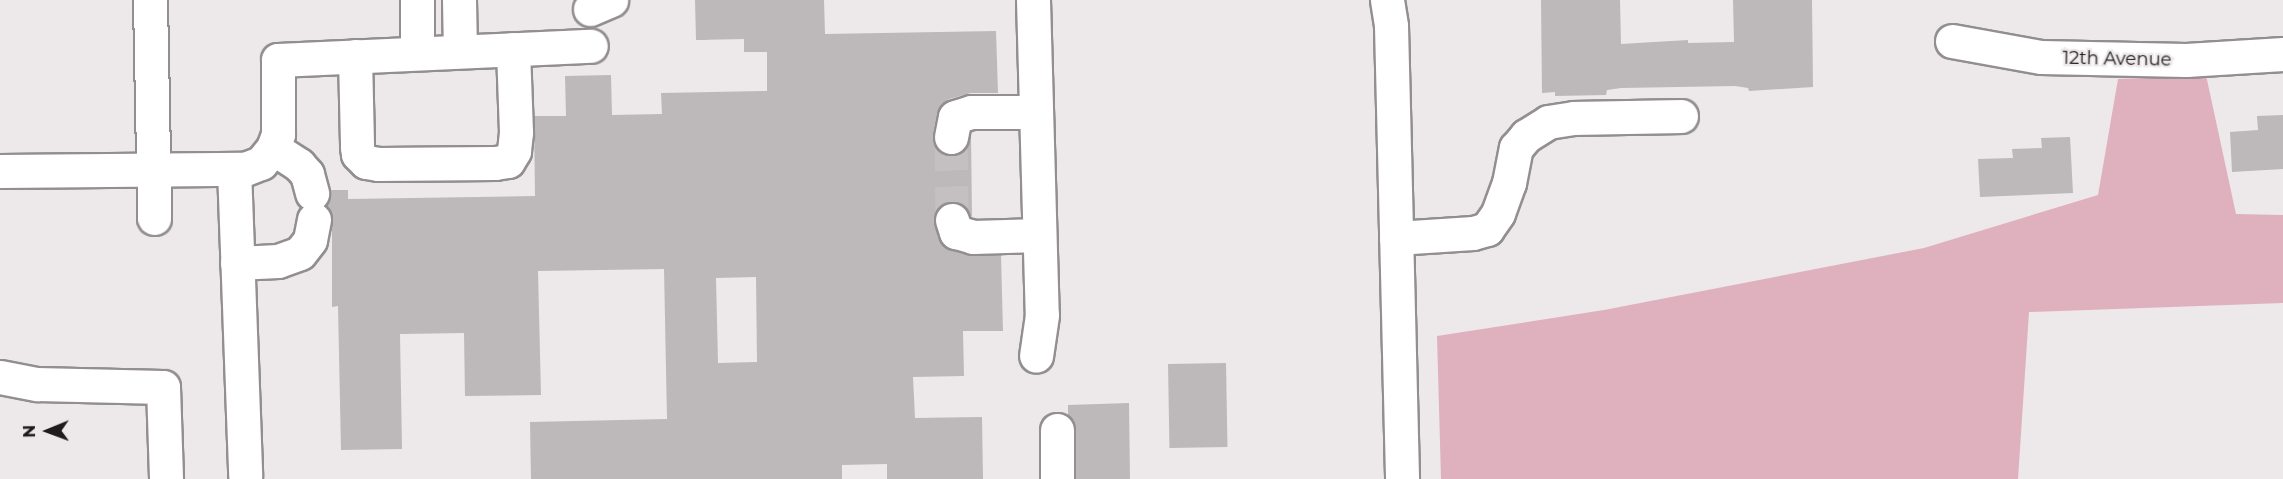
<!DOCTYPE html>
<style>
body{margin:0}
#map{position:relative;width:2283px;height:479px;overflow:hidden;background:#ede8e9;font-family:Montserrat,sans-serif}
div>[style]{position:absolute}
.green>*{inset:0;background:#dfb1be}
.building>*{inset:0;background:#bdb8b9;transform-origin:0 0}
.minor-tunnel>*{height:33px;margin-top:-16.5px;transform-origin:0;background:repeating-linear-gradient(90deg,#c4bfc0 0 33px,transparent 0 49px)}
.roads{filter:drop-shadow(2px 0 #938e90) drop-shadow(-2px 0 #938e90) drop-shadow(0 2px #938e90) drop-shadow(0 -2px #938e90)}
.minor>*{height:33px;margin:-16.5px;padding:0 16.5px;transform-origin:16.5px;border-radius:16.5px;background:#fff}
span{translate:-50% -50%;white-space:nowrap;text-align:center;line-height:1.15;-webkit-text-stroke:4.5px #ede8e9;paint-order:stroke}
.street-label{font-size:18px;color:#1e1c1c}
.north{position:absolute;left:18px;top:401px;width:60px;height:60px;-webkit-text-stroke:4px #ede8e9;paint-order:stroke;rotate:269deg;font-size:16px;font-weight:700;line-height:24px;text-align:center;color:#1e1c1c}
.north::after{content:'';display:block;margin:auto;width:21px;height:27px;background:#1e1c1c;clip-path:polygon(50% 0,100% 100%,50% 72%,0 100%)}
</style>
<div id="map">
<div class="green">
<div style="clip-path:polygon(2206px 75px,2236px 214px,2283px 215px,2283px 303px,2029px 312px,2018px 479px,1441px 479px,1437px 336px,1604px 310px,1924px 248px,2098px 195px,2118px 79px)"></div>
</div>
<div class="building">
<div style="clip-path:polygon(evenodd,695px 0,824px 0,825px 34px,996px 31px,998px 93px,971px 93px,949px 99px,942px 104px,937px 113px,933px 133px,933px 142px,938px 151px,948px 155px,958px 154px,965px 150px,971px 135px,972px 217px,965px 206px,955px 202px,947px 202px,938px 207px,934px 217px,938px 238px,950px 250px,973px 256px,1001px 255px,1003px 331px,963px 331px,964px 376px,913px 377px,915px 418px,982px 417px,983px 479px,887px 479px,887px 464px,842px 465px,842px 479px,531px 479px,530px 422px,667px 419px,664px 269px,538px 271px,541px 395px,465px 396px,464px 333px,400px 334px,402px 449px,341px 450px,338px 306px,332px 307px,332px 222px,331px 212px,326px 205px,330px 190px,348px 190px,348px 199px,535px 196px,534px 116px,566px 116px,565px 76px,611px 75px,612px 115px,662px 114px,661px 93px,767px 91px,767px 52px,744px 52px,744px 39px,696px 40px,695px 0,756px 277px,757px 362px,718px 363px,716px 278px,756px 277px)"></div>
<div style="clip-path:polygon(1541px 0,1620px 0,1621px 44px,1688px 40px,1688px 43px,1734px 42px,1733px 0,1812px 0,1813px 87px,1749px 91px,1748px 88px,1735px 86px,1621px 88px,1607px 90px,1606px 95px,1555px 96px,1555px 92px,1542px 93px)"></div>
<div style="clip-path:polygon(2283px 115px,2283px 169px,2232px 172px,2230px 132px,2258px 130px,2257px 116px)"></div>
<div style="clip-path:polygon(2070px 137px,2073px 193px,1980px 197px,1978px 159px,2013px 158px,2012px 149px,2042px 148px,2041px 138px)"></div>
<div style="left:1226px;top:363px;width:84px;height:58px;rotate:89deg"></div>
<div style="clip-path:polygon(1129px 403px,1130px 479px,1076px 479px,1076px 430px,1068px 415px,1068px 405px)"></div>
</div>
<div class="minor-tunnel">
<div style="left:951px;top:137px;width:83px;rotate:89.3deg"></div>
</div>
<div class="roads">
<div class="minor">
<div style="left:150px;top:0;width:218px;rotate:88.9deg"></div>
<div style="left:417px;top:0;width:52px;rotate:90deg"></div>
<div style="left:459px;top:0;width:51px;rotate:88.9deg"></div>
<div style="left:1033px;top:0;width:315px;rotate:88.4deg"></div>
<div style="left:1042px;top:315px;width:41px;rotate:98.3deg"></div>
<div style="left:1387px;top:0;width:26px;rotate:81deg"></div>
<div style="left:1391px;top:26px;width:453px;rotate:88.6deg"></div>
<div style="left:590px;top:9px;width:23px;rotate:-23deg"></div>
<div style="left:1952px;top:41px;width:90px;rotate:10.2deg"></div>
<div style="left:2041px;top:57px;width:145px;rotate:1.2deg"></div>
<div style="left:2186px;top:60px;width:97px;rotate:-3.5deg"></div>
<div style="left:355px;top:56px;width:91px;rotate:88.7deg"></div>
<div style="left:357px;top:147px;width:7px;rotate:82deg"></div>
<div style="left:358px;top:154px;width:11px;rotate:45deg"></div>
<div style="left:366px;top:162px;width:12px;rotate:9deg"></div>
<div style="left:378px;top:164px;width:117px;rotate:-0.5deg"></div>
<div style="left:495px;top:163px;width:13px;rotate:-9deg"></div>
<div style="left:508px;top:161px;width:12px;rotate:-59deg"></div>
<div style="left:514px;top:151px;width:19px;rotate:-84deg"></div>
<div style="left:516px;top:132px;width:83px;rotate:-92.1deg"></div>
<div style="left:951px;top:137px;width:20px;rotate:-79deg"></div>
<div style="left:955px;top:117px;width:17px;rotate:-17deg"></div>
<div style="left:971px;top:112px;width:65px"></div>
<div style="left:273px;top:148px;width:31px;rotate:33deg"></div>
<div style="left:299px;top:165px;width:12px;rotate:48deg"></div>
<div style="left:307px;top:174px;width:20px;rotate:75deg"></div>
<div style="left:234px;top:169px;width:307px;rotate:87.9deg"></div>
<div style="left:0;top:171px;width:245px;rotate:-0.5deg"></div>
<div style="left:245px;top:169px;width:17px;rotate:-21deg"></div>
<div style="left:261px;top:163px;width:19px;rotate:-51deg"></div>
<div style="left:273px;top:148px;width:15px;rotate:-70deg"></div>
<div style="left:278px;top:134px;width:74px;rotate:-90deg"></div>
<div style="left:278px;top:60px;width:313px;rotate:-2.6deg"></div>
<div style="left:952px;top:220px;width:13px;rotate:72deg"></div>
<div style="left:956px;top:232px;width:18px;rotate:16deg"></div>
<div style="left:973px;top:237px;width:66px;rotate:-1.7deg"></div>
<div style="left:1396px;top:238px;width:77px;rotate:-3.7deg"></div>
<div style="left:1473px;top:233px;width:15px;rotate:-16deg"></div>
<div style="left:1487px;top:229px;width:19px;rotate:-55deg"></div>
<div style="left:1498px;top:213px;width:32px;rotate:-70deg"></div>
<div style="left:1509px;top:183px;width:36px;rotate:-79deg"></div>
<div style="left:1516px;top:148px;width:16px;rotate:-50deg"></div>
<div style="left:1526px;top:136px;width:26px;rotate:-32deg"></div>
<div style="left:1548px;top:122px;width:26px;rotate:-9deg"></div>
<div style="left:1574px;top:118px;width:107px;rotate:-1.1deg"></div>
<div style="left:237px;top:263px;width:41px;rotate:-2.8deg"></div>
<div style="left:278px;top:261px;width:23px;rotate:-20deg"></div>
<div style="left:300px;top:253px;width:16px;rotate:-52deg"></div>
<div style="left:310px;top:240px;width:21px;rotate:-79deg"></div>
<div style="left:0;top:377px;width:38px;rotate:11deg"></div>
<div style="left:37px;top:384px;width:126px;rotate:1.4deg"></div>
<div style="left:163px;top:387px;width:92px;rotate:88.1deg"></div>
<div style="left:1057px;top:430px;width:49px;rotate:90deg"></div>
</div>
</div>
<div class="street-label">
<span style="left:2117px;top:59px;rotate:1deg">12th Avenue</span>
</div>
<div class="north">N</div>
</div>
